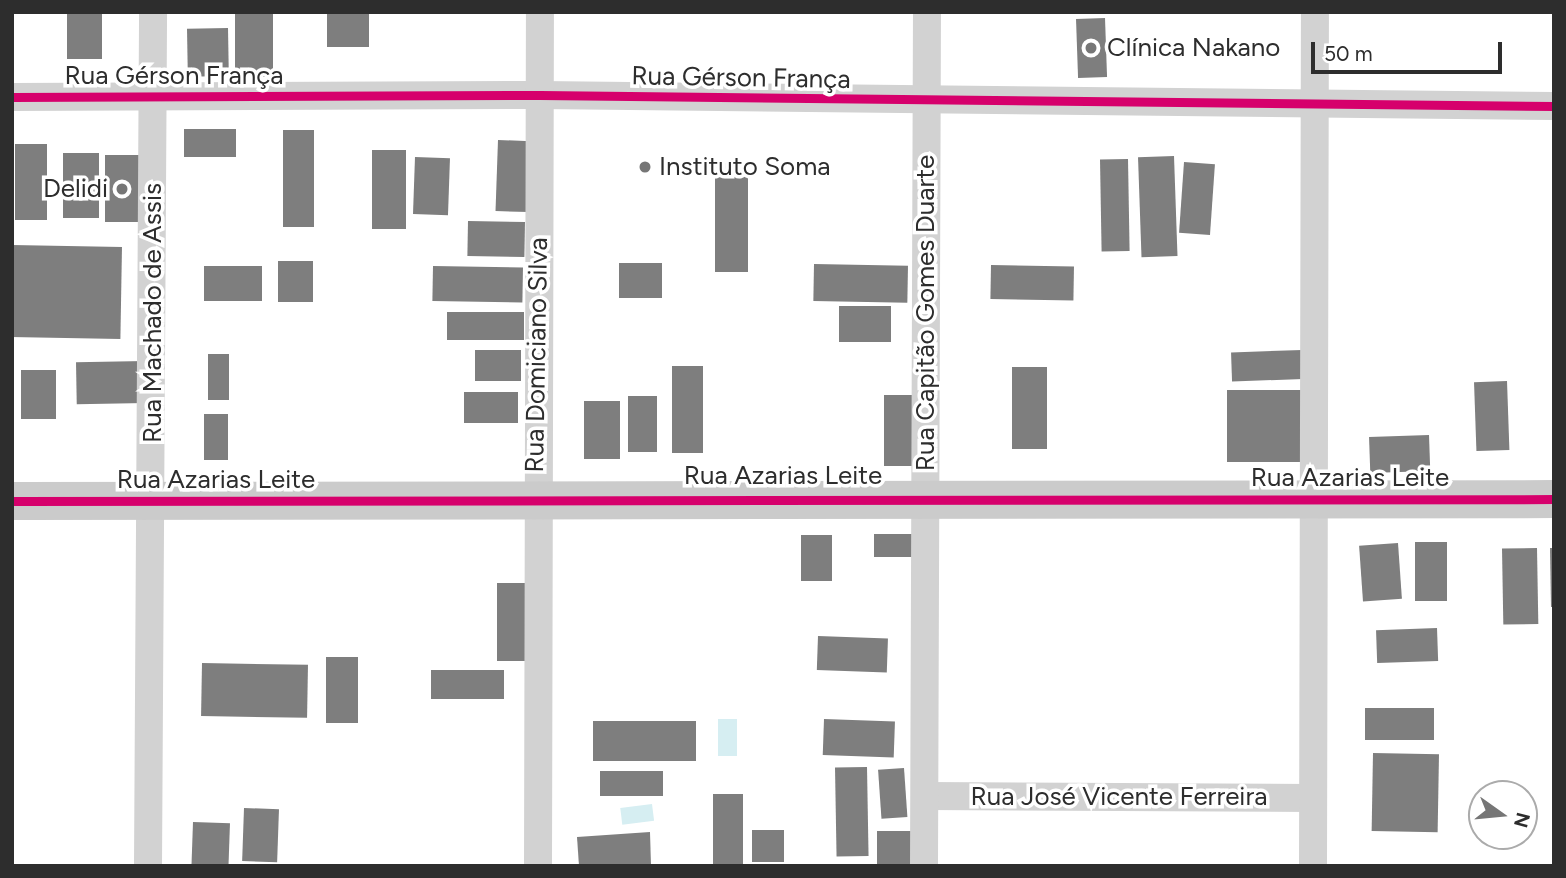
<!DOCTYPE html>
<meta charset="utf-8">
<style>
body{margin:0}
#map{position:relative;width:1566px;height:878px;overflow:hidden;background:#fff;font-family:Figtree,sans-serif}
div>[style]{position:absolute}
.water>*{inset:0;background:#d6eef2;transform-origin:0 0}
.building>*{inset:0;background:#7e7e7e;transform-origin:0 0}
.street>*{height:28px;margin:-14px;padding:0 14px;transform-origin:14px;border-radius:14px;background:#d2d2d2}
.secondary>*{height:38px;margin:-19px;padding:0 19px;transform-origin:19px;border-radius:19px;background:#cbcbcb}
.cycleway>*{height:9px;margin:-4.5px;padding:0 4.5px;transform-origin:4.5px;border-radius:4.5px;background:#d6006c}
.dots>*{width:19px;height:19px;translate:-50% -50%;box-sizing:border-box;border:4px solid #fff;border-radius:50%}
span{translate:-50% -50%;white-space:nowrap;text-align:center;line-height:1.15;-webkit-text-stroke:7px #fff;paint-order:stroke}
.poi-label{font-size:26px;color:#2d2d2d}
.left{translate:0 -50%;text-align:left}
.right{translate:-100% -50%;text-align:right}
.street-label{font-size:26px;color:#2d2d2d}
.frame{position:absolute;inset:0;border:14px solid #2d2d2d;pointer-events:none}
.north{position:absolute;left:1468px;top:780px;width:70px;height:70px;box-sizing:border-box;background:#fff;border:2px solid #ababab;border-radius:50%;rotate:105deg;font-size:19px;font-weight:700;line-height:28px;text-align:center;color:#2d2d2d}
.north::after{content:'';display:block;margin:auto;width:24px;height:32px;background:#767676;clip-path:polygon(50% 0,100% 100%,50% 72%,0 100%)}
.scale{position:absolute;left:1311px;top:42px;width:191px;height:32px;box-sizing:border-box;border:4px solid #2d2d2d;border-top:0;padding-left:9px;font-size:21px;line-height:24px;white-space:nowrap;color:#2d2d2d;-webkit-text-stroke:5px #fff;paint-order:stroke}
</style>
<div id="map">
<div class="water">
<div style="left:718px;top:719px;width:19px;height:37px"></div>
<div style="left:652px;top:804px;width:17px;height:32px;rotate:83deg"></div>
</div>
<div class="building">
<div style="left:67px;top:12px;width:35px;height:47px"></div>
<div style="left:235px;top:12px;width:38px;height:65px"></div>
<div style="left:327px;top:12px;width:42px;height:35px"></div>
<div style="left:1105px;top:18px;width:59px;height:29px;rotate:88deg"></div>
<div style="left:228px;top:28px;width:48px;height:41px;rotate:89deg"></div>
<div style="left:184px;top:129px;width:52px;height:28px"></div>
<div style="left:283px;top:130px;width:31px;height:97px"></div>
<div style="left:498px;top:140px;width:33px;height:71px;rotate:2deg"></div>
<div style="left:15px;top:144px;width:32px;height:76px"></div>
<div style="left:372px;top:150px;width:34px;height:79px"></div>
<div style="left:63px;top:153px;width:36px;height:65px"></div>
<div style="left:105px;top:155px;width:34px;height:67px"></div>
<div style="left:1174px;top:156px;width:100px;height:36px;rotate:88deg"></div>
<div style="left:415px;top:157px;width:35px;height:57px;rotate:2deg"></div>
<div style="left:1128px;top:159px;width:92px;height:28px;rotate:89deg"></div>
<div style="left:1184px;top:162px;width:31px;height:71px;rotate:4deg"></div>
<div style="left:715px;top:163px;width:33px;height:109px"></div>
<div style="left:468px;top:221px;width:57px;height:35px;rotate:1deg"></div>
<div style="left:12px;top:245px;width:110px;height:92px;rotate:1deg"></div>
<div style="left:278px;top:261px;width:35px;height:41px"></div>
<div style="left:619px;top:263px;width:43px;height:35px"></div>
<div style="left:814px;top:264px;width:94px;height:37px;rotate:1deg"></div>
<div style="left:991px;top:265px;width:83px;height:34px;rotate:1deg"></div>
<div style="left:204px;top:266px;width:58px;height:35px"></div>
<div style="left:433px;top:266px;width:90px;height:35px;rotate:1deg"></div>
<div style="left:839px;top:306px;width:52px;height:36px"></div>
<div style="left:447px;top:312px;width:77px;height:28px"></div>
<div style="left:475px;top:350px;width:46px;height:31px"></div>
<div style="left:1302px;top:350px;width:29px;height:71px;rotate:88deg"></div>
<div style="left:208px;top:354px;width:21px;height:46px"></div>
<div style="left:145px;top:361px;width:42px;height:69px;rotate:89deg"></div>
<div style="left:672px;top:366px;width:31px;height:87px"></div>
<div style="left:1012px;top:367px;width:35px;height:82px"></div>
<div style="left:21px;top:370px;width:35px;height:49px"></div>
<div style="left:1507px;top:381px;width:69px;height:33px;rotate:88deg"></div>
<div style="left:1227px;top:390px;width:82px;height:72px"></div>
<div style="left:464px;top:392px;width:54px;height:31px"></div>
<div style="left:884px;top:395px;width:34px;height:71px"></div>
<div style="left:628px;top:396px;width:29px;height:56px"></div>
<div style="left:584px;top:401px;width:36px;height:58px"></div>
<div style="left:204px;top:414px;width:24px;height:46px"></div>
<div style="left:1429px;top:435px;width:36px;height:60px;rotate:88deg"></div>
<div style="left:874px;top:534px;width:44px;height:23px"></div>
<div style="left:801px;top:535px;width:31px;height:46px"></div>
<div style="left:1415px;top:542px;width:32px;height:59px"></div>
<div style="left:1398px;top:543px;width:56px;height:39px;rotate:86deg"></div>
<div style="left:1537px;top:548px;width:76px;height:35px;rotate:89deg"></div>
<div style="clip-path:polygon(1550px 548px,1554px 548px,1554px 607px,1551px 607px)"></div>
<div style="left:497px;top:583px;width:36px;height:78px"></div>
<div style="left:1437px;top:628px;width:33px;height:61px;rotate:88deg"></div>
<div style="left:818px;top:636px;width:70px;height:34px;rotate:2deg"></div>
<div style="left:326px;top:657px;width:32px;height:66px"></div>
<div style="left:202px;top:663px;width:106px;height:53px;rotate:1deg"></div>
<div style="left:431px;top:670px;width:73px;height:29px"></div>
<div style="left:1365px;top:708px;width:69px;height:32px"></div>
<div style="left:824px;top:719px;width:71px;height:36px;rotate:2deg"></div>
<div style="left:696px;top:721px;width:40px;height:103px;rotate:90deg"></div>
<div style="left:1373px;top:753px;width:66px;height:78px;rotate:1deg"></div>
<div style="left:867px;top:767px;width:89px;height:32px;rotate:89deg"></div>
<div style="left:904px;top:768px;width:49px;height:26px;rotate:86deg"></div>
<div style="left:600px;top:771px;width:63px;height:25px"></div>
<div style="left:713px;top:794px;width:30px;height:72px"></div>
<div style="left:244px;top:808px;width:35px;height:53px;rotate:2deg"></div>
<div style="left:193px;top:822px;width:37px;height:44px;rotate:2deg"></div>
<div style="left:752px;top:830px;width:32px;height:32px"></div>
<div style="left:877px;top:831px;width:37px;height:35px"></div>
<div style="clip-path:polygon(650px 832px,651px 866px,579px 866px,577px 837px)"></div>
</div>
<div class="street">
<div style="left:12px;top:97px;width:528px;rotate:-0.22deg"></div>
<div style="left:540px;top:95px;width:1014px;rotate:0.62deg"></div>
<div style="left:925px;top:796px;width:388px;rotate:0.3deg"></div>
<div style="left:148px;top:866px;width:854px;rotate:-89.66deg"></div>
<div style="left:538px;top:866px;width:854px;rotate:-89.87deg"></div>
<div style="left:924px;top:866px;width:854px;rotate:-89.8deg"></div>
<div style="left:1313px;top:866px;width:854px;rotate:-89.87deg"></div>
</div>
<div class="secondary">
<div style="left:12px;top:501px;width:1542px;rotate:-0.07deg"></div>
</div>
<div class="cycleway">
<div style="left:12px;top:97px;width:528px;rotate:-0.22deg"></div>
<div style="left:540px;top:95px;width:1014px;rotate:0.62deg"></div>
<div style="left:12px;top:501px;width:1542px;rotate:-0.07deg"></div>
</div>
<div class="dots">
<div style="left:1091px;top:48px;background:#767676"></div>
<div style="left:645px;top:167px;background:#767676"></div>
<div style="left:122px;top:189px;background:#767676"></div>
</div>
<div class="poi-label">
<span class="left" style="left:1107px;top:48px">Clínica Nakano</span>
<span class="left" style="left:659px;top:167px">Instituto Soma</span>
<span class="right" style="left:108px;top:189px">Delidi</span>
</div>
<div class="street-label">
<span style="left:174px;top:76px">Rua Gérson França</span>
<span style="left:741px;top:78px;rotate:1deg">Rua Gérson França</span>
<span style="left:153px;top:313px;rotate:-90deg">Rua Machado de Assis</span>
<span style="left:926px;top:313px;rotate:-90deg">Rua Capitão Gomes Duarte</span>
<span style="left:537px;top:355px;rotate:-89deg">Rua Domiciano Silva</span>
<span style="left:783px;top:476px">Rua Azarias Leite</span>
<span style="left:1350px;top:478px">Rua Azarias Leite</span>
<span style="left:216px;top:480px">Rua Azarias Leite</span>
<span style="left:1119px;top:797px">Rua José Vicente Ferreira</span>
</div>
<div class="frame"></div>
<div class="north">N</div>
<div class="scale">50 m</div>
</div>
